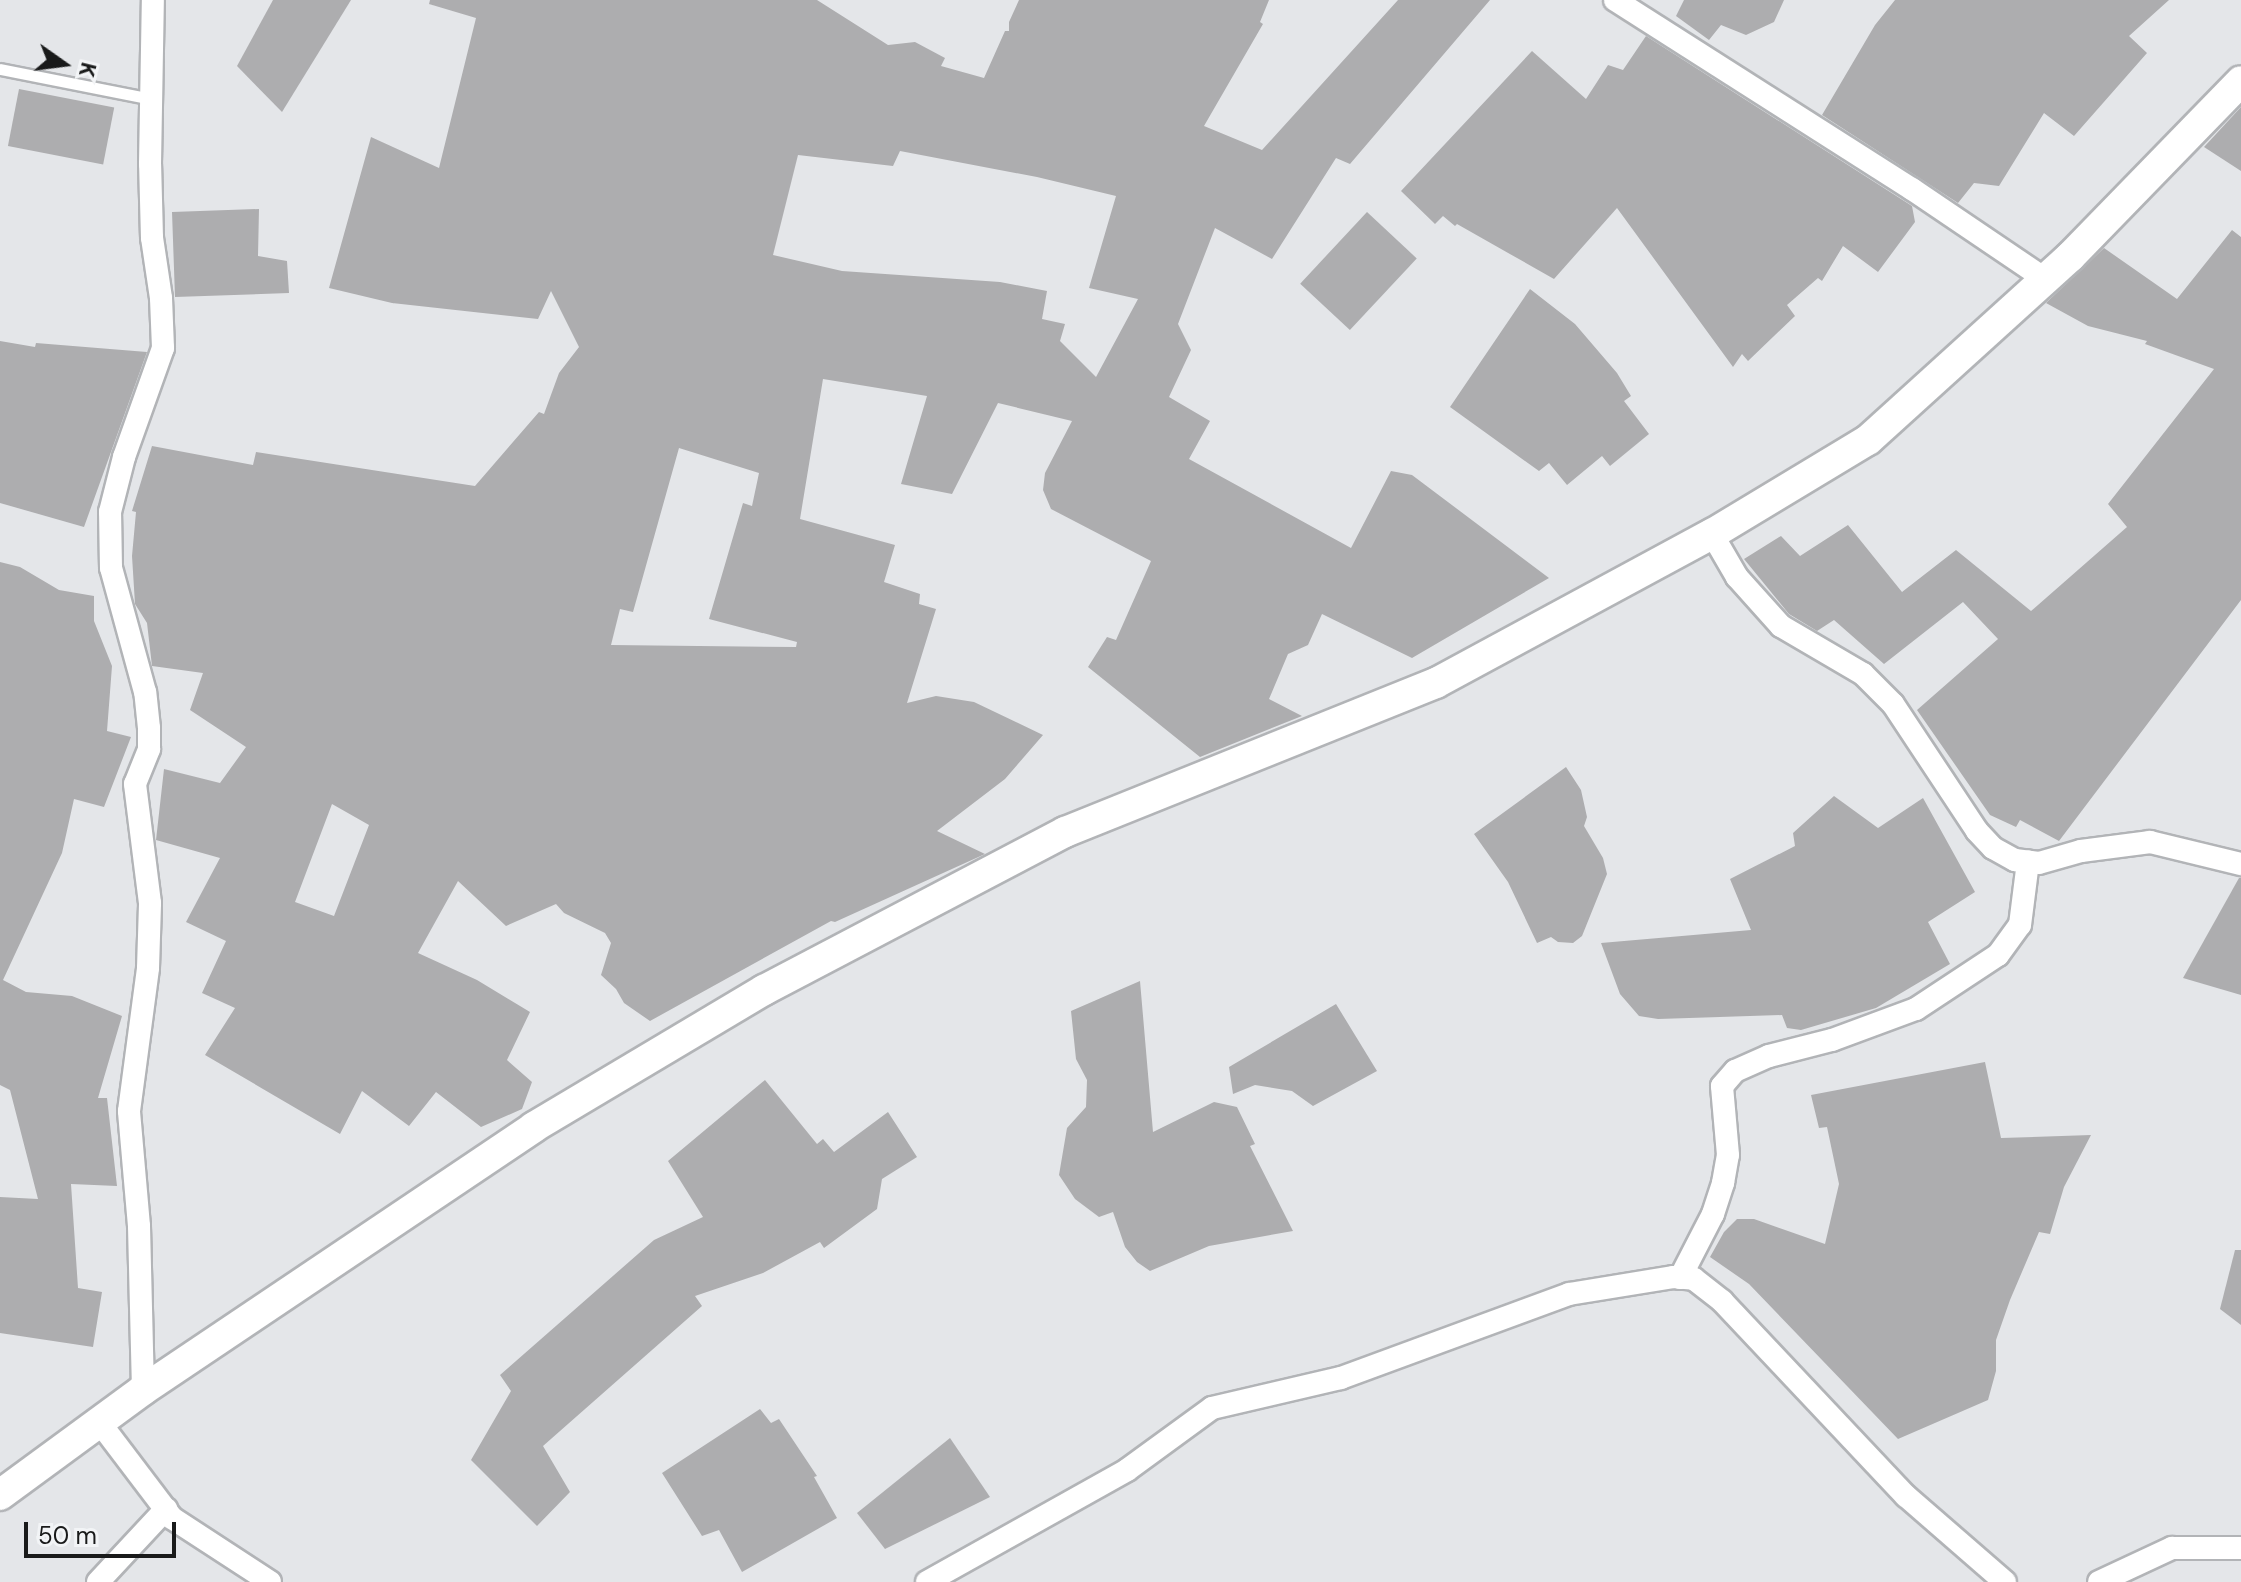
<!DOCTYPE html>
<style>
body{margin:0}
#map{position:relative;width:2241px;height:1582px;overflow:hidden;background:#e4e6e9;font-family:"DM Sans",sans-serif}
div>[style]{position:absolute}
.building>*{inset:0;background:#adadaf;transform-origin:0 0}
.roads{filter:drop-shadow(2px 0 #b2b4b7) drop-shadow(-2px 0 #b2b4b7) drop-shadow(0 2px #b2b4b7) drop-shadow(0 -2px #b2b4b7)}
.lane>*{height:11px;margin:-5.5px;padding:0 5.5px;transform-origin:5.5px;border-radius:5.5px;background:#fff}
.street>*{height:22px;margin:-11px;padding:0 11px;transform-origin:11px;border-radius:11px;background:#fff}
.secondary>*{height:30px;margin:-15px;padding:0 15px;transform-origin:15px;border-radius:15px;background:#fff}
span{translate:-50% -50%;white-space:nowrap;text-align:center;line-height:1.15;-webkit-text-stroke:8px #f2f4f6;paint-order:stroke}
.north{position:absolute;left:24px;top:24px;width:80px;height:80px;-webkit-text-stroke:6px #f2f4f6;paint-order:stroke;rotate:104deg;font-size:22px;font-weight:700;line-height:32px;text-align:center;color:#191a1a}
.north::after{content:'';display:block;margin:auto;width:28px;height:36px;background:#191a1a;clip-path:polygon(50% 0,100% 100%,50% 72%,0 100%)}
.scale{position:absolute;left:24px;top:1522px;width:152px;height:36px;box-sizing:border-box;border:4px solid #191a1a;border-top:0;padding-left:10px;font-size:24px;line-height:28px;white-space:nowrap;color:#191a1a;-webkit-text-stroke:6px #f2f4f6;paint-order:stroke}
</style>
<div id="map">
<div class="building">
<div style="clip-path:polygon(273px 0,351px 0,282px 112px,237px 66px)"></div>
<div style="clip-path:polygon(evenodd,430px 0,817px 0,888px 45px,915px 42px,945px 58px,941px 66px,984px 78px,1005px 31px,1009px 31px,1009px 22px,1019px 0,1269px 0,1260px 22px,1263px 24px,1204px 126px,1262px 150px,1398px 0,1490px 0,1350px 164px,1336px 158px,1272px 259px,1215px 228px,1178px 324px,1191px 350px,1169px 397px,1210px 421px,1189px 459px,1351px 548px,1391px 471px,1412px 475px,1549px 578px,1412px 658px,1322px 614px,1308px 645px,1288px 654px,1269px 699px,1302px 716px,1200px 757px,1088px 667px,1107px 637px,1116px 640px,1151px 561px,1051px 509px,1043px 490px,1045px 473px,1072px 421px,998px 403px,952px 494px,901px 484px,927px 396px,823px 379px,800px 519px,895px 545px,884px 582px,920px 594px,919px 604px,936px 609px,907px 703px,936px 696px,974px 702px,1043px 735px,1005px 779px,937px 831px,985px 854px,835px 922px,831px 921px,650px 1021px,624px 1003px,616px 989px,601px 975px,611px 943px,605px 933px,564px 913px,556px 904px,506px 926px,458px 881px,418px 953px,477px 980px,530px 1012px,507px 1060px,532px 1082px,522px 1109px,481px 1127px,436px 1092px,409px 1126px,362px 1091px,340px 1134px,205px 1055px,235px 1008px,202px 993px,226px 941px,186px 922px,220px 858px,156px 840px,164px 769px,220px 783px,246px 747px,190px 710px,203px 673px,152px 666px,147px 623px,135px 604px,132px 556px,136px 512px,132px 511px,152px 446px,253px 465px,256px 452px,475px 486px,539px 412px,544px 414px,559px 373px,579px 347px,551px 291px,538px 319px,392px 303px,329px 288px,371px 137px,439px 168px,476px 18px,429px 4px,430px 0,900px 151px,1037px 177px,1116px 196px,1089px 288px,1138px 299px,1096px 377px,1060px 341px,1065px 324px,1042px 319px,1047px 291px,1000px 282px,842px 271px,773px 255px,798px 155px,893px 166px,900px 151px,430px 0,679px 448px,759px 473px,752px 506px,743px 503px,709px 619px,797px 642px,796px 647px,611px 645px,620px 609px,633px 612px,679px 448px,430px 0,332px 804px,369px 825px,334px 916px,295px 902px,332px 804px)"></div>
<div style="clip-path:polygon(1684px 0,1784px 0,1774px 22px,1746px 35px,1721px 25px,1709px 40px,1676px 16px)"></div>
<div style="clip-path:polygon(1895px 0,2169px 0,2129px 36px,2147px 53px,2074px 136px,2044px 113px,1999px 186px,1974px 183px,1958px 203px,1822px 115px,1875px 25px)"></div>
<div style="clip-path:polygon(1646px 36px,1912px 206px,1915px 222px,1878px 272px,1843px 246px,1822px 281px,1818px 278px,1787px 305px,1795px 316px,1748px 361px,1742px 354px,1733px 367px,1617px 208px,1554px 279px,1457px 224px,1455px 226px,1443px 216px,1435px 224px,1401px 191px,1532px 51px,1586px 99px,1608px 65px,1623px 70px)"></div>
<div style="left:19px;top:89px;width:97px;height:58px;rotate:11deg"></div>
<div style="clip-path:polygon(2241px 107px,2241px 171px,2204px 147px)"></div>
<div style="clip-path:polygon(259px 209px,258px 256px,287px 261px,289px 293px,175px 297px,172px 212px)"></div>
<div style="left:1367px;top:212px;width:68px;height:98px;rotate:43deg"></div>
<div style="clip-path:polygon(2232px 230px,2241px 237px,2241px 600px,2059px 841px,2020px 820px,2016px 827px,1990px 815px,1917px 710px,1998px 639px,1963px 602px,1884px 664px,1834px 620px,1817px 631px,1789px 614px,1744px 559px,1781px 536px,1800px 556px,1848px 525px,1902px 592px,1956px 550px,2031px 611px,2127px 527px,2108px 504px,2214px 369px,2145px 344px,2147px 341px,2088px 326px,2046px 303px,2104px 248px,2177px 299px)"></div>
<div style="clip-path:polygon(1530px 289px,1575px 324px,1617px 373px,1631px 396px,1624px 401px,1649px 434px,1610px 466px,1602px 456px,1567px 485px,1549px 463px,1539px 471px,1450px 407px)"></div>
<div style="clip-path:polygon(0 341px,35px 347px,36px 343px,147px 352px,84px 527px,0 503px)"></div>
<div style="clip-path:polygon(0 562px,20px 567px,59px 590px,94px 596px,94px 621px,112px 666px,107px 731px,131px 737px,104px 807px,74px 799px,62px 853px,3px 980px,26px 992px,72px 996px,122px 1016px,98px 1098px,107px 1098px,117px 1186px,71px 1184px,78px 1288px,102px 1292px,93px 1347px,0 1333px,0 1197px,38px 1199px,10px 1090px,0 1085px)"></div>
<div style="clip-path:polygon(1566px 767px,1581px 790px,1587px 817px,1584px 826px,1603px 858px,1607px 874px,1582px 936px,1573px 943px,1558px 942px,1551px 937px,1537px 943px,1508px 882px,1474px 834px)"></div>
<div style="clip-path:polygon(1834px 796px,1878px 828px,1923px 798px,1975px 892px,1928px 922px,1950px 964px,1876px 1008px,1801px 1030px,1787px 1028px,1782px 1015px,1658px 1019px,1639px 1016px,1620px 994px,1601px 943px,1751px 930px,1730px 879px,1795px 846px,1793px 833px)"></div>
<div style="clip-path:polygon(2239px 878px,2241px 878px,2241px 995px,2183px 978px)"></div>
<div style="clip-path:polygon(1140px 981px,1153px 1132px,1214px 1102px,1237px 1107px,1255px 1144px,1250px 1146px,1293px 1231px,1209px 1246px,1150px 1271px,1137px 1262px,1125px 1247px,1113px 1212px,1099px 1217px,1075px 1199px,1059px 1175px,1067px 1128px,1086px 1107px,1087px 1080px,1076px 1059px,1071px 1011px)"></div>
<div style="clip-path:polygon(1336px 1004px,1377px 1071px,1313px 1106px,1292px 1091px,1255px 1085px,1233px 1094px,1229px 1067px)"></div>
<div style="clip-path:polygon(1985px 1062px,2001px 1138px,2091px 1135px,2064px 1187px,2050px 1234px,2039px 1232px,2010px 1300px,1996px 1340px,1996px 1371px,1988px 1400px,1898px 1439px,1749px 1284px,1710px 1257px,1724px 1232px,1737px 1219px,1754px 1219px,1825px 1244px,1839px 1184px,1827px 1127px,1819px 1128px,1811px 1095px)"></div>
<div style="clip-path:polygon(765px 1080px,817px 1144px,823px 1139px,834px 1152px,888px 1112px,917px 1157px,882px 1179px,877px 1209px,824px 1248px,820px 1242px,763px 1273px,695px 1296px,702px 1306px,543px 1446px,570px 1492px,537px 1526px,471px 1460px,511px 1391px,500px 1375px,654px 1240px,703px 1217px,668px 1161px)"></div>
<div style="clip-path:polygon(2235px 1250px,2241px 1250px,2241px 1325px,2220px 1309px)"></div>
<div style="clip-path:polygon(760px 1409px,771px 1423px,779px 1419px,817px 1476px,814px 1477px,837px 1518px,742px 1572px,719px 1530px,702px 1536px,662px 1473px)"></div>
<div style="clip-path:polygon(950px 1438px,990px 1497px,885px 1549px,857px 1513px)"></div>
</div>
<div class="roads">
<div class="lane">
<div style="left:0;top:69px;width:155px;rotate:11.2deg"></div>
</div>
<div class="street">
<div style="left:1615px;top:0;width:352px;rotate:32.5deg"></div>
<div style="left:1912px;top:189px;width:161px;rotate:34.1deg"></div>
<div style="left:1712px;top:534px;width:50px;rotate:59.8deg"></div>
<div style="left:1737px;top:577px;width:66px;rotate:48.1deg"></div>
<div style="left:1781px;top:626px;width:95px;rotate:30.3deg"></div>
<div style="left:1863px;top:674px;width:42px;rotate:45deg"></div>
<div style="left:1893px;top:704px;width:152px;rotate:56.5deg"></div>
<div style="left:1977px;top:831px;width:23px;rotate:47deg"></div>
<div style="left:1993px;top:848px;width:25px;rotate:29deg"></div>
<div style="left:2015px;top:860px;width:24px;rotate:7deg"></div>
<div style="left:2039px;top:863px;width:44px;rotate:-15.9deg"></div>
<div style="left:2081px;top:851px;width:70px;rotate:-7.4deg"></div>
<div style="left:2150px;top:842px;width:94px;rotate:13.6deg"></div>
<div style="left:1680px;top:1278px;width:72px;rotate:-62.7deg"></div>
<div style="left:1713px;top:1214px;width:33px;rotate:-72deg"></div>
<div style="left:1723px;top:1183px;width:28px;rotate:-80deg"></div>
<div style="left:1728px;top:1155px;width:69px;rotate:-95deg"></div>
<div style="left:1722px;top:1086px;width:20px;rotate:-49deg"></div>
<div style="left:1735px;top:1071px;width:37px;rotate:-24deg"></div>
<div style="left:1769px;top:1056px;width:65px;rotate:-14.3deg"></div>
<div style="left:1832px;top:1040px;width:90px;rotate:-20.3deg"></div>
<div style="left:1916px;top:1009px;width:98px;rotate:-33.4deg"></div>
<div style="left:1998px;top:955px;width:37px;rotate:-54deg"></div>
<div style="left:2020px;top:925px;width:64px;rotate:-82.8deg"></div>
<div style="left:143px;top:1390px;width:164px;rotate:-91.4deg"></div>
<div style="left:139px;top:1226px;width:115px;rotate:-95deg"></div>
<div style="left:129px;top:1111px;width:144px;rotate:-82.4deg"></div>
<div style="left:148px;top:968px;width:65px;rotate:-88.2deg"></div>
<div style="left:150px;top:903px;width:120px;rotate:-97.2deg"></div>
<div style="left:135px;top:784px;width:38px;rotate:-68deg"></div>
<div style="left:149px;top:749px;width:21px;rotate:-90deg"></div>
<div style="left:149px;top:728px;width:36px;rotate:-96deg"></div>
<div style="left:145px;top:692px;width:129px;rotate:-105.3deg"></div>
<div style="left:111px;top:568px;width:56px;rotate:-91deg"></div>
<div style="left:110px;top:512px;width:57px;rotate:-75.7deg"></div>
<div style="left:124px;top:457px;width:116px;rotate:-70.3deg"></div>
<div style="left:163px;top:348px;width:50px;rotate:-92.3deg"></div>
<div style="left:161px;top:298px;width:61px;rotate:-98.5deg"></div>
<div style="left:152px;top:238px;width:74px;rotate:-91.5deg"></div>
<div style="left:150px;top:164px;width:164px;rotate:-89deg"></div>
<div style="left:100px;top:1423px;width:119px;rotate:52.8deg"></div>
<div style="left:172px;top:1518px;width:117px;rotate:33.1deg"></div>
<div style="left:98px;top:1582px;width:100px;rotate:-47deg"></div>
<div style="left:927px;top:1582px;width:229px;rotate:-29.2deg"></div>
<div style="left:1127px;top:1470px;width:105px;rotate:-36.1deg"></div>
<div style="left:1212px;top:1408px;width:132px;rotate:-13.1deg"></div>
<div style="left:1341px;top:1378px;width:243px;rotate:-20.2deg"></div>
<div style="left:1569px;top:1294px;width:105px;rotate:-9.3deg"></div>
<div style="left:1673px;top:1277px;width:21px;rotate:5deg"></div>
<div style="left:1694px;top:1279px;width:36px;rotate:38deg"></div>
<div style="left:1722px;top:1301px;width:268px;rotate:46.7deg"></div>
<div style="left:1906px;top:1496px;width:131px;rotate:41deg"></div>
<div style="left:2099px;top:1582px;width:81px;rotate:-25deg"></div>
<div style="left:2172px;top:1548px;width:69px"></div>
</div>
<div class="secondary">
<div style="left:0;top:1495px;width:177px;rotate:-36.3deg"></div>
<div style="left:143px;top:1390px;width:471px;rotate:-33.9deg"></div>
<div style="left:534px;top:1127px;width:268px;rotate:-30.8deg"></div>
<div style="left:764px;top:990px;width:340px;rotate:-27.7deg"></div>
<div style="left:1065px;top:832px;width:400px;rotate:-21.9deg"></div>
<div style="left:1436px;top:683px;width:314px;rotate:-28.4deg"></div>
<div style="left:1712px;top:534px;width:182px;rotate:-31.1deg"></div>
<div style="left:1868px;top:440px;width:273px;rotate:-42.2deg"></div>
<div style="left:2070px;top:257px;width:245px;rotate:-45.8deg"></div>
</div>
</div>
<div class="north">K</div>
<div class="scale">50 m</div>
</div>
